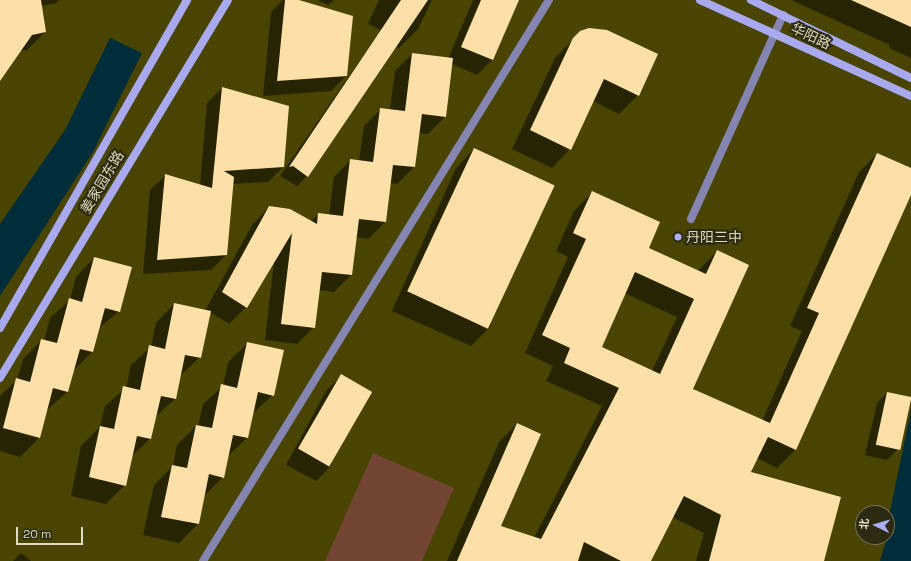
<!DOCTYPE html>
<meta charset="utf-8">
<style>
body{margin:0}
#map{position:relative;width:911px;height:561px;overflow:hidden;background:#4a4402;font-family:"Space Grotesk","Noto Sans SC",sans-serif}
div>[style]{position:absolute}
.green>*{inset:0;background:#724532}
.water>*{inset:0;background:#002d3a}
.shadow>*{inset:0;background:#0007}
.building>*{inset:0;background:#fde0a7;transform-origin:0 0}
.service>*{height:8px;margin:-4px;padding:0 4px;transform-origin:4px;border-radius:4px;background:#8485b1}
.minor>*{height:8px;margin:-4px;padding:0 4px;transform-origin:4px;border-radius:4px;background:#8485b1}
.secondary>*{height:8px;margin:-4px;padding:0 4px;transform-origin:4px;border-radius:4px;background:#a8a9ef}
.dots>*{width:11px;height:11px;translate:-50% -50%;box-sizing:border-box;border:2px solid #2c2a11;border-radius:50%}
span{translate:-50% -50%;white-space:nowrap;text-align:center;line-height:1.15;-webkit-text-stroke:4px #2c2a11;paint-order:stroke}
.street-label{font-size:14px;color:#dedbbe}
.poi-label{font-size:14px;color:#dedbbe}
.left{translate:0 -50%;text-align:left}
.north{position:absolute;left:855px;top:505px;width:40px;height:40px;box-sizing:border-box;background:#2c2a11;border:1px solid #737156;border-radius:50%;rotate:275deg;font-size:11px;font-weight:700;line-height:16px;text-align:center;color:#dedbbe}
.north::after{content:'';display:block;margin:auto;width:14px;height:18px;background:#aeaefb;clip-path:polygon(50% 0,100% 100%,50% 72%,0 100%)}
.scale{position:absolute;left:16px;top:527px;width:67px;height:18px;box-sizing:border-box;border:2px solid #dedbbe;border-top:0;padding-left:5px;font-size:12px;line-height:14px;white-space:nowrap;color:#dedbbe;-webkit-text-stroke:3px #2c2a11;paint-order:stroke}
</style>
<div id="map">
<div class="green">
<div style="clip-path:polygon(373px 453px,454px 488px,422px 561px,325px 561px)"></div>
</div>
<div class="water">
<div style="clip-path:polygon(110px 38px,142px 53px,93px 152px,0 296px,0 224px,65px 130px)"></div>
<div style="clip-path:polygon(911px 410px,911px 561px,880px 561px,887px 537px,887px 526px)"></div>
</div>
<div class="shadow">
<div style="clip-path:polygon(0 0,59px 0,56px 3px,41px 6px,45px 32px,27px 50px,19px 51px,0 80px)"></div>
<div style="clip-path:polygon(283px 0,295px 0,346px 76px,331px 91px,263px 96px,271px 12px)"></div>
<div style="clip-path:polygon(317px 0,334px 0,328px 5px)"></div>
<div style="clip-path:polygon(379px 0,432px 0,418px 29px,399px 48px,396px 47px,307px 176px,297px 186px,280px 176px,381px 30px,368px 24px)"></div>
<div style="clip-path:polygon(473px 0,517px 0,492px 60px,477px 75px,452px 64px,445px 117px,428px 134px,419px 133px,414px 167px,397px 184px,389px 183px,385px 222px,368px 239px,355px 237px,351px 275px,334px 292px,319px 290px,314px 327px,297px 344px,265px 340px,274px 261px,246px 307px,229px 324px,210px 312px,200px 357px,180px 376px,175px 399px,155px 417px,151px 438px,131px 457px,125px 485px,106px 504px,71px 496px,81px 446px,100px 427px,105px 406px,126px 388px,131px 365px,151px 347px,156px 323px,174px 304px,205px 311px,252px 225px,269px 207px,310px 222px,319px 214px,329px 215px,334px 177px,351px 160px,359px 161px,364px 126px,381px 109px,390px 110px,395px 71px,412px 54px,448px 59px)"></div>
<div style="clip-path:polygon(791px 0,911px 0,911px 58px,889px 48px,890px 45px)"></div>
<div style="clip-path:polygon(598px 29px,657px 55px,638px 95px,619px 114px,593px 101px,570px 149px,552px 168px,512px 149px,555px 58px,581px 32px)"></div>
<div style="clip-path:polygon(222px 88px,283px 167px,268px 182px,232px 184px,226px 255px,211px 270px,143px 274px,150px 190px,165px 176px,200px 185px,207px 103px)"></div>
<div style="clip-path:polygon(474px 149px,490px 327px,471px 346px,392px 311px,456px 168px)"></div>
<div style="clip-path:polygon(evenodd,877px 154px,911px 169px,911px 193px,795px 450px,777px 468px,757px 458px,750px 472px,823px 561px,696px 561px,704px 533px,672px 517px,649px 561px,447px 561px,499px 442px,517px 424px,500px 527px,534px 538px,602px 406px,546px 381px,553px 366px,525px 353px,568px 257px,556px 251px,574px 211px,592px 193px,648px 249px,698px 271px,717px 251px,692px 389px,762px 421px,802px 331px,790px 326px,859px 172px,877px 154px,624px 293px,677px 317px,652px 371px,600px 347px,624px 293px)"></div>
<div style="clip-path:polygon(94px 258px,119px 311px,98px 329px,92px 352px,73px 371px,68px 391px,47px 410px,39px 438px,20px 457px,0 451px,0 396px,17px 380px,23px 359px,42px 340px,44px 341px,50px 318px,70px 300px,76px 277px)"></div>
<div style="clip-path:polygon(247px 344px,273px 395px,252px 414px,247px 438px,228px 456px,223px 477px,204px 496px,198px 524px,179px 543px,143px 535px,154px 485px,173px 466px,177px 445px,196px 426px,198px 427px,203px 404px,223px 386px,228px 362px)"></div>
<div style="clip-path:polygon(341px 376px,331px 466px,316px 481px,286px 465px,326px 391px)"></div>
<div style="clip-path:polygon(887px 393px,897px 450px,887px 460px,865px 455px,877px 403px)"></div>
<div style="clip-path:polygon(21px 553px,31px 561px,13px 561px)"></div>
</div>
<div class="building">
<div style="clip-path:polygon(0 0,41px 0,46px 32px,32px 35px,0 81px)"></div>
<div style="clip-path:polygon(285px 0,299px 0,353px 16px,347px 76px,277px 81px)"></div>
<div style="clip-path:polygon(401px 0,428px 0,308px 177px,293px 166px,289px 167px)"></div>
<div style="clip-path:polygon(481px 0,519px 0,493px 60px,461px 47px)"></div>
<div style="clip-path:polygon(851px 0,911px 0,911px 27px)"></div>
<div style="clip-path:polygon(589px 28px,607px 30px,658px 54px,639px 96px,604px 79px,571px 150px,530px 130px,573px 38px,580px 31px)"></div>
<div style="clip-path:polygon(412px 53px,453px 58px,446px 117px,422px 114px,415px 167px,393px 165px,386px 222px,359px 219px,352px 275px,322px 272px,315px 328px,281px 324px,292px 233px,247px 308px,222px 292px,269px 206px,290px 209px,317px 224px,318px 213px,343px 216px,350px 159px,373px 162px,380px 108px,405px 111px)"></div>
<div style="clip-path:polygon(222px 87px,289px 106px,284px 167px,224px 171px,234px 177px,227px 255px,157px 260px,165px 174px,212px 188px)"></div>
<div style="left:474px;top:148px;width:89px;height:158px;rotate:25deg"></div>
<div style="clip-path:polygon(evenodd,877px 153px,911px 168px,911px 195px,796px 450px,768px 437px,751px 472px,841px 497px,824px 561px,709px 561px,721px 515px,684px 496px,651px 561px,621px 561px,584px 542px,578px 561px,457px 561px,517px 423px,541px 434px,501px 526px,541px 539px,619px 388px,564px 363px,570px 348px,542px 335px,586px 239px,573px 233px,592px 191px,660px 222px,649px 248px,706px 274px,717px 250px,749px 265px,693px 389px,770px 423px,819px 313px,807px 308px,877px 153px,635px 272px,694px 299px,660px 374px,602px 347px,635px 272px)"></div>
<div style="clip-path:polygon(94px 257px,132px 267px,120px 312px,105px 308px,93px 352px,80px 349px,68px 392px,53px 388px,40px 438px,3px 428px,16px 378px,30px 382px,41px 339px,57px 343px,69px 298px,82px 302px)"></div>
<div style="clip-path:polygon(174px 303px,211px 311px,201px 358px,185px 355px,176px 399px,161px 396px,151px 439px,137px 436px,126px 486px,89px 477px,100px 426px,114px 429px,123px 386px,140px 390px,149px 345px,165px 349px)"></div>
<div style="clip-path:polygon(247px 342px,284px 350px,274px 396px,258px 392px,248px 438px,233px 435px,224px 478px,209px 474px,199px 524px,161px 517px,172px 465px,187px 468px,196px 425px,212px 428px,221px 384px,237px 388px)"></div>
<div style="left:341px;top:374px;width:36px;height:86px;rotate:30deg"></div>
<div style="left:887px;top:392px;width:25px;height:54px;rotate:12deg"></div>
</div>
<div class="service">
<div style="left:691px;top:219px;width:224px;rotate:-65.7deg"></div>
</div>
<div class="minor">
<div style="left:203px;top:561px;width:659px;rotate:-58.34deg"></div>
</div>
<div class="secondary">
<div style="left:700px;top:0;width:232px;rotate:24.5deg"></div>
<div style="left:751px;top:0;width:178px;rotate:26deg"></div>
<div style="left:0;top:328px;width:378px;rotate:-60.3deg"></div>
<div style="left:0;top:378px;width:441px;rotate:-58.9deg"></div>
</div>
<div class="dots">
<div style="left:678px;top:237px;background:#aeaefb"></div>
</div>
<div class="street-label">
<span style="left:811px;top:36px;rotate:25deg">华阳路</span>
<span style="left:102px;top:182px;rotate:-59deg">姜家园东路</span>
</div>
<div class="poi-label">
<span class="left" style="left:686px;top:237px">丹阳三中</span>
</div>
<div class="north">北</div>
<div class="scale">20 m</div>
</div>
